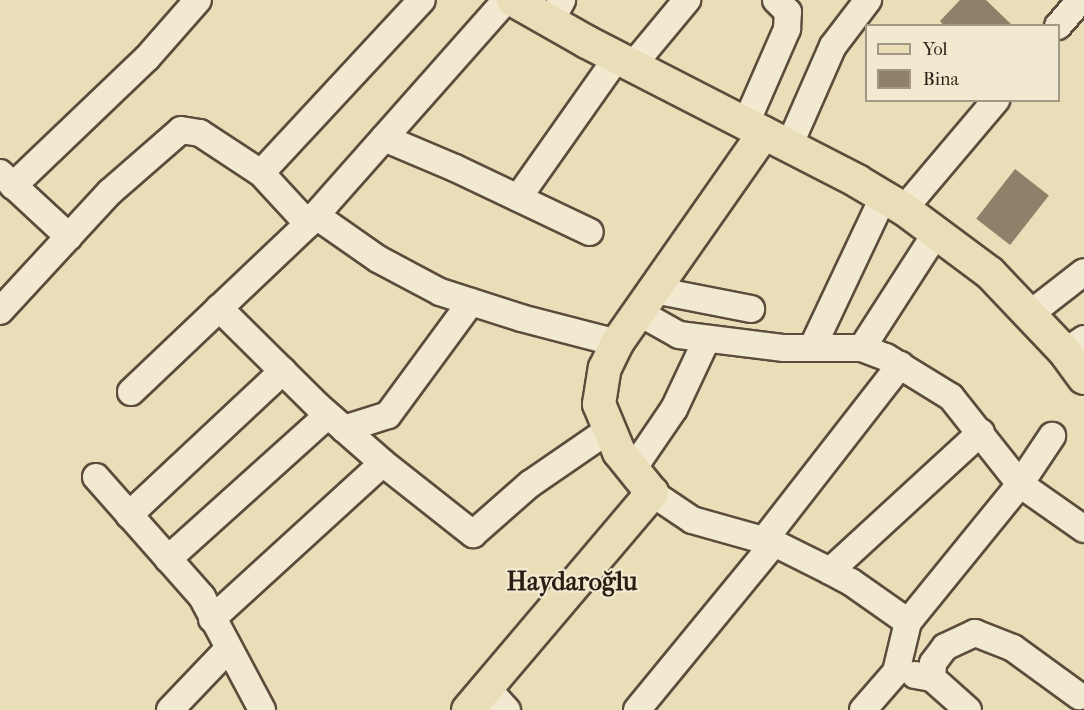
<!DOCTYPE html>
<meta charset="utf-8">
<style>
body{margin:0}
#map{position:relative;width:1084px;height:710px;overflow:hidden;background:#eadeb8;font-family:"IM FELL French Canon",serif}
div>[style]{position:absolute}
.building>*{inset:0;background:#8f8169;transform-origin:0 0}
.roads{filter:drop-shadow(2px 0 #5c4c3c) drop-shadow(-2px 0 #5c4c3c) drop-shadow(0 2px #5c4c3c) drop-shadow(0 -2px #5c4c3c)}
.minor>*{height:26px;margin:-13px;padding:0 13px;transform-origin:13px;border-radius:13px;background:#f1ead1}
.major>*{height:32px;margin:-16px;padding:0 16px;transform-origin:16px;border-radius:16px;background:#eadeb8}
span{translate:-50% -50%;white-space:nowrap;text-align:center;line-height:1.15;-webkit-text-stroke:4.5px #f1ead1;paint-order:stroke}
.district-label{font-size:26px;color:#2c1c13;font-weight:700}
.legend{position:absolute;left:865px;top:24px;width:195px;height:78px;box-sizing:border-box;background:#f1ead1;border:2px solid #a29885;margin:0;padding:8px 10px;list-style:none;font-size:18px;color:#2c1c13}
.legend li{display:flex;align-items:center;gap:12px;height:30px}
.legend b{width:30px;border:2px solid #a29885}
</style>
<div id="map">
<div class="building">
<div style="clip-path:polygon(960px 0,986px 0,1011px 24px,944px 26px,940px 21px)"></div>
<div style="left:1015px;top:169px;width:43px;height:63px;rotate:38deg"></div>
</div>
<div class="roads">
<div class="minor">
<div style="left:550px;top:22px;width:25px;rotate:-61deg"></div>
<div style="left:1058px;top:26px;width:35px;rotate:-49deg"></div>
<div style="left:633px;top:65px;width:85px;rotate:-50.3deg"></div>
<div style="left:746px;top:123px;width:103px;rotate:-66.4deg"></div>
<div style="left:787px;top:29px;width:17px;rotate:-87deg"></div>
<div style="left:788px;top:12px;width:17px;rotate:-135deg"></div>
<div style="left:384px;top:138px;width:77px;rotate:22.9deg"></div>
<div style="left:455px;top:168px;width:149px;rotate:25.4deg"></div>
<div style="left:789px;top:146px;width:109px;rotate:-66.3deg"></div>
<div style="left:833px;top:46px;width:58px;rotate:-52.7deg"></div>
<div style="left:0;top:173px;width:94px;rotate:42.8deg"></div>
<div style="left:261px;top:173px;width:236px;rotate:-47.1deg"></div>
<div style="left:13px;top:186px;width:185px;rotate:-43.7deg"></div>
<div style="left:147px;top:58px;width:77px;rotate:-48.7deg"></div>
<div style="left:518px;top:198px;width:174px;rotate:-54.8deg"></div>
<div style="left:904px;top:209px;width:143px;rotate:-49.8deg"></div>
<div style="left:315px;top:215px;width:77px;rotate:34.9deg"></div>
<div style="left:378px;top:259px;width:70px;rotate:28deg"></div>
<div style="left:440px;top:292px;width:85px;rotate:17.8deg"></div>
<div style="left:521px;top:318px;width:99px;rotate:14.6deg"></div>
<div style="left:654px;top:290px;width:99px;rotate:11.1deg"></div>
<div style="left:219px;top:308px;width:139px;rotate:44.7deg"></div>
<div style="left:318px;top:406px;width:86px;rotate:41.2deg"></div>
<div style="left:383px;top:463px;width:115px;rotate:38.3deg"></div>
<div style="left:473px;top:534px;width:76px;rotate:-41.3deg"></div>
<div style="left:530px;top:484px;width:97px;rotate:-34.5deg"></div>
<div style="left:0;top:311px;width:162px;rotate:-47.3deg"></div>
<div style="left:110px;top:192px;width:94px;rotate:-41.1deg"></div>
<div style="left:181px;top:130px;width:19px;rotate:9deg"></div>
<div style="left:200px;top:133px;width:73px;rotate:33.3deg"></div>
<div style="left:261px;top:173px;width:69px;rotate:47.3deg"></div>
<div style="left:638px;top:312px;width:47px;rotate:29.3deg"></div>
<div style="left:679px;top:335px;width:106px;rotate:7.1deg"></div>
<div style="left:784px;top:348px;width:78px"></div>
<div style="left:862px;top:348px;width:26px;rotate:21deg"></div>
<div style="left:886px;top:357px;width:76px;rotate:31.6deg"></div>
<div style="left:951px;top:397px;width:111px;rotate:51.6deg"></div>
<div style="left:1020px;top:484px;width:78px;rotate:35.1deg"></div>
<div style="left:1030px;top:314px;width:68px;rotate:-37.9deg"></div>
<div style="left:812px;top:348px;width:168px;rotate:-64.7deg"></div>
<div style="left:862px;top:348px;width:137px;rotate:-57.2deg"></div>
<div style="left:1065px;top:352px;width:23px;rotate:-34deg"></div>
<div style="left:131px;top:392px;width:244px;rotate:-43.5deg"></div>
<div style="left:308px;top:224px;width:299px;rotate:-48.5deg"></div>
<div style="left:344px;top:429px;width:46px;rotate:-17.7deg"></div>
<div style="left:388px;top:415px;width:140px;rotate:-53.7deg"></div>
<div style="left:633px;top:469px;width:73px;rotate:-55.7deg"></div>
<div style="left:674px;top:409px;width:77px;rotate:-64.8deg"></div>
<div style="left:96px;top:477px;width:160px;rotate:48.5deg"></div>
<div style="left:202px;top:597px;width:128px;rotate:62deg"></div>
<div style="left:652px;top:493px;width:48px;rotate:34deg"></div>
<div style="left:692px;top:520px;width:85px;rotate:15.7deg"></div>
<div style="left:774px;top:543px;width:63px;rotate:26.6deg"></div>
<div style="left:830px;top:571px;width:24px;rotate:28deg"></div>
<div style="left:851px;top:582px;width:70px;rotate:35.1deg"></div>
<div style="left:129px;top:515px;width:211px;rotate:-43.1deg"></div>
<div style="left:764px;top:540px;width:222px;rotate:-52.1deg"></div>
<div style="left:168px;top:559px;width:215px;rotate:-42deg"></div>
<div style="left:830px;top:571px;width:205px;rotate:-42.6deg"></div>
<div style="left:212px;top:619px;width:231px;rotate:-42.4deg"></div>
<div style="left:915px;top:675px;width:17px;rotate:10deg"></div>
<div style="left:932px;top:678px;width:48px;rotate:41.6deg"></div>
<div style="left:932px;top:678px;width:15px;rotate:-86deg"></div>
<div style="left:933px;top:663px;width:20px;rotate:-53deg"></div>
<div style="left:945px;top:647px;width:33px;rotate:-25deg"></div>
<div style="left:975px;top:633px;width:41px;rotate:21.5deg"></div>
<div style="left:1013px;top:648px;width:82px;rotate:36deg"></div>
<div style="left:487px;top:688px;width:30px;rotate:48deg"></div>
<div style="left:170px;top:710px;width:84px;rotate:-46.4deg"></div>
<div style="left:637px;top:710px;width:216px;rotate:-50.6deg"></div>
<div style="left:863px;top:710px;width:50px;rotate:-49deg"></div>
<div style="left:896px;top:672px;width:51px;rotate:-76.5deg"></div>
<div style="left:908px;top:622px;width:178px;rotate:-50.9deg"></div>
<div style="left:1020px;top:484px;width:58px;rotate:-56.3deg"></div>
</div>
<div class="major">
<div style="left:513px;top:0;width:85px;rotate:29.6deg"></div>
<div style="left:587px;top:42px;width:304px;rotate:27.2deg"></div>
<div style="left:857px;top:181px;width:55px;rotate:30.8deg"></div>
<div style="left:904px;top:209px;width:107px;rotate:36.7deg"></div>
<div style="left:990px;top:273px;width:109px;rotate:46.5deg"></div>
<div style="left:1065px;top:352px;width:32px;rotate:54deg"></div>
<div style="left:468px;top:710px;width:285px;rotate:-49.7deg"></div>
<div style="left:652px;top:493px;width:53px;rotate:-128.8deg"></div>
<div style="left:619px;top:452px;width:52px;rotate:-112.6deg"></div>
<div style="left:599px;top:404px;width:36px;rotate:-81deg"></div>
<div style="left:605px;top:368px;width:28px;rotate:-64deg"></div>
<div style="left:617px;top:343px;width:256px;rotate:-55deg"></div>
</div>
</div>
<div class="district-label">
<span style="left:572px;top:582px">Haydaroğlu</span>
</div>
<ul class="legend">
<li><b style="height:8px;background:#eadeb8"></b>Yol</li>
<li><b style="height:16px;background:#8f8169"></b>Bina</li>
</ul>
</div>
